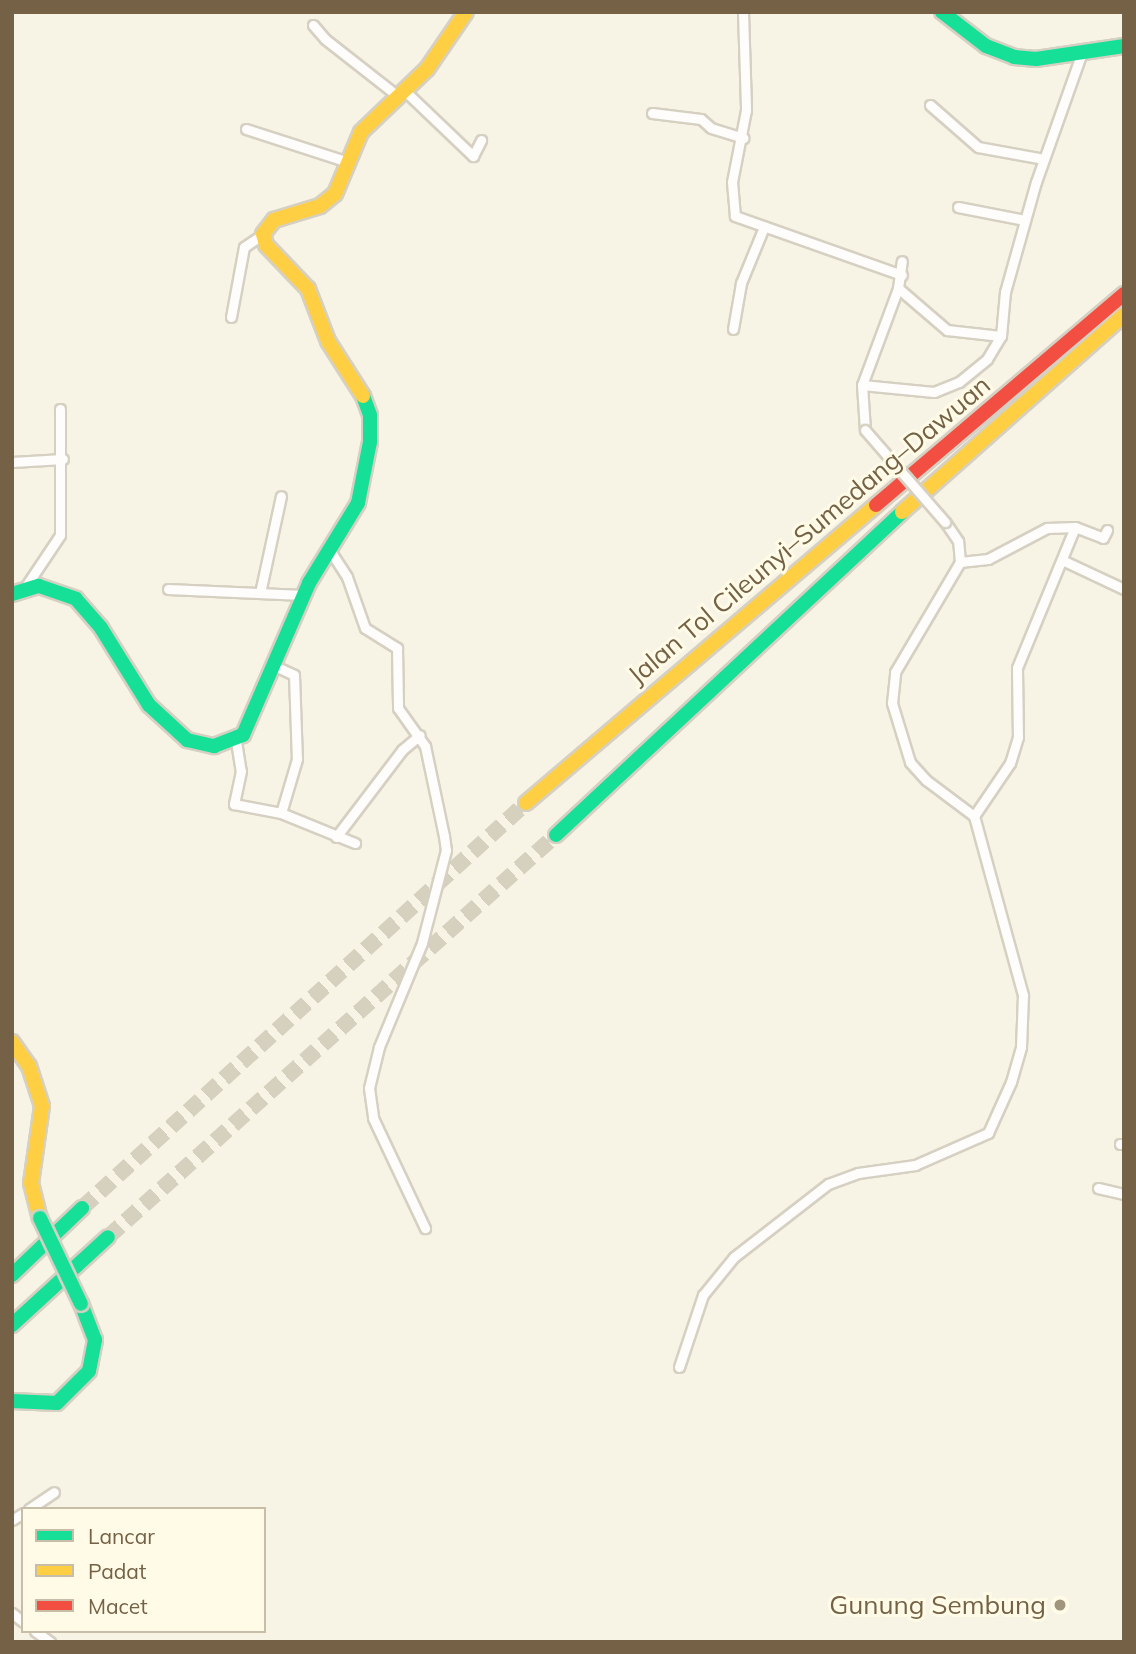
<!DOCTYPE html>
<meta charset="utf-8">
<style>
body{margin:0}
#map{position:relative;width:1136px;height:1654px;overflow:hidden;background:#f7f4e6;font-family:Mulish,sans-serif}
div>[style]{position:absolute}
.highway-tunnel>*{height:16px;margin-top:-8px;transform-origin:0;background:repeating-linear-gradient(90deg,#d6d0be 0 16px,transparent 0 24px)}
.roads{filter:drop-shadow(2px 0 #d6d0c2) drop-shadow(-2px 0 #d6d0c2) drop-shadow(0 2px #d6d0c2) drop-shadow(0 -2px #d6d0c2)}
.street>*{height:9px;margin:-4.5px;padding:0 4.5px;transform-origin:4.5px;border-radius:4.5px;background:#fefdfb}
.fast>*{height:14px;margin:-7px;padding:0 7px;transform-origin:7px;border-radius:7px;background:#16e098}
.slow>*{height:14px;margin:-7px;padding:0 7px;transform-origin:7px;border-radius:7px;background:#ffcf43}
.jam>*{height:14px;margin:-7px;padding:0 7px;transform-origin:7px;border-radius:7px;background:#f24e42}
.bridges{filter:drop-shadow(2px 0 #d6d0c2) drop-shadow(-2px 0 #d6d0c2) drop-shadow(0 2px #d6d0c2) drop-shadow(0 -2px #d6d0c2)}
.street-bridge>*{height:9px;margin:-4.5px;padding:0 4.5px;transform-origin:4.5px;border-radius:4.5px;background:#fefdfb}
.fast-bridge>*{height:14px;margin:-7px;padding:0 7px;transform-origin:7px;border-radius:7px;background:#16e098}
.dots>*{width:19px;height:19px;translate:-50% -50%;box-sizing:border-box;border:4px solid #fffbe7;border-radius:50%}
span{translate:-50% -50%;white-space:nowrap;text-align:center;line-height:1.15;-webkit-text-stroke:6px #fffbe7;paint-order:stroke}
.street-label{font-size:26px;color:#756246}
.poi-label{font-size:26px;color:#756246}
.right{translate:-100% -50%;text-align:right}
.frame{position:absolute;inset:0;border:14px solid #756246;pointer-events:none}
.legend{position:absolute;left:21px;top:1507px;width:245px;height:126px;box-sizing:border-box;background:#fffbe7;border:2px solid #c8bea7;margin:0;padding:9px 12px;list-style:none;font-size:21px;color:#756246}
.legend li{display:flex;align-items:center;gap:14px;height:35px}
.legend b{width:35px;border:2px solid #c8bea7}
</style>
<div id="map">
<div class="highway-tunnel">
<div style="left:82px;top:1208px;width:601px;rotate:-42.37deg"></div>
<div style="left:108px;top:1237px;width:602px;rotate:-41.9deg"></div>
</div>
<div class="roads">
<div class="street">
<div style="left:743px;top:12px;width:98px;rotate:88.2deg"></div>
<div style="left:746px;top:110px;width:73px;rotate:101deg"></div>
<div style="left:732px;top:182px;width:34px;rotate:85deg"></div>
<div style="left:735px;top:216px;width:177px;rotate:19.5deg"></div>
<div style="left:313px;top:25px;width:18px;rotate:49deg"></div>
<div style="left:325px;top:39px;width:94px;rotate:38.1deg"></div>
<div style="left:406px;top:92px;width:93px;rotate:43.7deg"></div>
<div style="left:473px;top:156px;width:18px;rotate:-63deg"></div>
<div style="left:930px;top:105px;width:64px;rotate:41.2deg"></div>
<div style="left:978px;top:147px;width:67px;rotate:10.3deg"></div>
<div style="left:652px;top:113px;width:49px;rotate:7deg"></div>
<div style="left:701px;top:119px;width:13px;rotate:42deg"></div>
<div style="left:711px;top:128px;width:34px;rotate:17deg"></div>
<div style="left:246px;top:129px;width:107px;rotate:17.9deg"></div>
<div style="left:958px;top:207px;width:68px;rotate:11deg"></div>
<div style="left:898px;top:288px;width:65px;rotate:40.6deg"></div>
<div style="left:947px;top:330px;width:54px;rotate:6.3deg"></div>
<div style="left:231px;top:317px;width:71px;rotate:-79.5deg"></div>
<div style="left:244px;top:247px;width:23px;rotate:-34deg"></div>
<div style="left:733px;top:329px;width:47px;rotate:-80.1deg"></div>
<div style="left:741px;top:283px;width:61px;rotate:-67.7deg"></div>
<div style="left:862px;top:385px;width:72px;rotate:5.6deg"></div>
<div style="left:934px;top:392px;width:27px;rotate:-22deg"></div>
<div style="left:959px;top:382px;width:36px;rotate:-39deg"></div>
<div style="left:987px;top:359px;width:27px;rotate:-59deg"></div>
<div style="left:1001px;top:336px;width:44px;rotate:-84.8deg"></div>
<div style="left:1005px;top:292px;width:114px;rotate:-74.3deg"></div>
<div style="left:1036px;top:182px;width:138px;rotate:-70.5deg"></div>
<div style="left:865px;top:430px;width:45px;rotate:-93.8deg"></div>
<div style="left:862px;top:385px;width:103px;rotate:-69.6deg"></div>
<div style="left:898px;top:288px;width:27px;rotate:-82deg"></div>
<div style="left:12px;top:462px;width:51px;rotate:-3.4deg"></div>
<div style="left:1075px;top:527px;width:30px;rotate:21deg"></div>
<div style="left:1103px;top:538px;width:9px;rotate:-63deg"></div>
<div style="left:329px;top:549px;width:33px;rotate:57deg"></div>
<div style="left:347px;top:577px;width:54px;rotate:70.6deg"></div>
<div style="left:365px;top:628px;width:38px;rotate:32deg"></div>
<div style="left:397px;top:648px;width:60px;rotate:89deg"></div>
<div style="left:398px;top:708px;width:47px;rotate:54.6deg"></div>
<div style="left:425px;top:746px;width:92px;rotate:78.1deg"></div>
<div style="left:444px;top:836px;width:14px;rotate:82deg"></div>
<div style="left:446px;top:850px;width:96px;rotate:104.5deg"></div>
<div style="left:422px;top:943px;width:113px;rotate:112.5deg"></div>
<div style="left:379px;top:1047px;width:42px;rotate:103.7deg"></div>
<div style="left:369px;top:1088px;width:30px;rotate:82deg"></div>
<div style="left:373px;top:1118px;width:122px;rotate:64.7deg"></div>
<div style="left:1062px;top:560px;width:68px;rotate:25.1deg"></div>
<div style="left:960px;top:562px;width:28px;rotate:-6deg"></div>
<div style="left:988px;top:559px;width:67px;rotate:-27.7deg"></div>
<div style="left:1047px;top:528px;width:28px;rotate:-2deg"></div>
<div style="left:1075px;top:527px;width:152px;rotate:112.4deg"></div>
<div style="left:1017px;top:668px;width:69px;rotate:89.2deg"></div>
<div style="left:1018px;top:737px;width:27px;rotate:107deg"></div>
<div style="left:1010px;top:763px;width:64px;rotate:124.2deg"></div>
<div style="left:24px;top:589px;width:65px;rotate:-56.3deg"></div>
<div style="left:60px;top:535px;width:126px;rotate:-90deg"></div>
<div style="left:168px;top:589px;width:135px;rotate:2.5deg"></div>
<div style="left:260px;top:593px;width:99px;rotate:-77.8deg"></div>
<div style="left:275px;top:666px;width:21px;rotate:25deg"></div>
<div style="left:294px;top:675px;width:84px;rotate:88deg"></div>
<div style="left:297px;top:759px;width:56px;rotate:106.5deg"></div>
<div style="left:281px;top:813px;width:80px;rotate:22.1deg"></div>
<div style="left:236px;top:741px;width:30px;rotate:81deg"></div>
<div style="left:241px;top:771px;width:34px;rotate:102deg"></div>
<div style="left:234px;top:804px;width:48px;rotate:10.8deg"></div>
<div style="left:336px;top:837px;width:109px;rotate:-52.8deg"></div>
<div style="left:402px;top:750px;width:23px;rotate:-40deg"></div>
<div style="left:1120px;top:1144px;width:4px"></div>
<div style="left:1098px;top:1188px;width:27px;rotate:13deg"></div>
<div style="left:679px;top:1367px;width:76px;rotate:-71.6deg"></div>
<div style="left:703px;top:1295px;width:49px;rotate:-50.8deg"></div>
<div style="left:734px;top:1257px;width:119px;rotate:-37.8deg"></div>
<div style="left:828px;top:1184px;width:32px;rotate:-20deg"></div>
<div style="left:858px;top:1173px;width:58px;rotate:-8deg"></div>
<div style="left:915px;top:1165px;width:80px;rotate:-23.7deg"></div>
<div style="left:988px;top:1133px;width:56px;rotate:-65.7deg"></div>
<div style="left:1011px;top:1082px;width:36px;rotate:-74deg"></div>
<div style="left:1021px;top:1047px;width:52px;rotate:-87.8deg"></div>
<div style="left:1023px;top:995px;width:186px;rotate:-105.3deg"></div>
<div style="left:974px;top:816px;width:60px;rotate:-143.1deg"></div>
<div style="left:926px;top:780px;width:24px;rotate:-132deg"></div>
<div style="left:910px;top:762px;width:62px;rotate:-107deg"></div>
<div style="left:892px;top:703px;width:31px;rotate:-84deg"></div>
<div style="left:895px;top:672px;width:128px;rotate:-59.4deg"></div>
<div style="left:960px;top:562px;width:21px;rotate:-95deg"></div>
<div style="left:958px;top:541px;width:23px;rotate:-124deg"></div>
<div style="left:29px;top:1509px;width:30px;rotate:-34deg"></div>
<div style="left:12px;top:1520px;width:13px;rotate:-32deg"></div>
<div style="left:12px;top:1613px;width:14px;rotate:39deg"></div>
<div style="left:35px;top:1631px;width:19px;rotate:36deg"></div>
</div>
<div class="fast">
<div style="left:942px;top:12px;width:56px;rotate:37.7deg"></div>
<div style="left:986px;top:46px;width:30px;rotate:21deg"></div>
<div style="left:1014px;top:57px;width:22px;rotate:5deg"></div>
<div style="left:1036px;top:59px;width:89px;rotate:-8.4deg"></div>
<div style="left:12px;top:594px;width:28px;rotate:-17deg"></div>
<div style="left:39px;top:586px;width:39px;rotate:19deg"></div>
<div style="left:76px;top:599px;width:38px;rotate:49deg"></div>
<div style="left:101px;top:628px;width:91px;rotate:58.1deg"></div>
<div style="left:149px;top:705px;width:52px;rotate:42.6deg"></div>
<div style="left:187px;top:740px;width:28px;rotate:13deg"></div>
<div style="left:214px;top:746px;width:31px;rotate:-21deg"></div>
<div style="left:243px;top:735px;width:166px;rotate:-66.5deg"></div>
<div style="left:309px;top:583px;width:94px;rotate:-58.5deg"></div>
<div style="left:358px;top:503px;width:62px;rotate:-78.9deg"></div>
<div style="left:370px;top:442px;width:27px;rotate:-90deg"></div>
<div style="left:370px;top:415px;width:20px;rotate:-110deg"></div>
<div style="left:556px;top:835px;width:473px;rotate:-43deg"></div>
<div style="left:12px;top:1275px;width:97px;rotate:-43.7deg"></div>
<div style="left:12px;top:1325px;width:130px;rotate:-42.5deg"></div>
<div style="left:12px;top:1401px;width:45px;rotate:2.5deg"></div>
<div style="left:57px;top:1403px;width:45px;rotate:-45deg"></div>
<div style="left:89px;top:1371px;width:32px;rotate:-79deg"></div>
<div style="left:95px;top:1340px;width:39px;rotate:-111deg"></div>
</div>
<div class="slow">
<div style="left:363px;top:396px;width:65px;rotate:-122.5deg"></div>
<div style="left:328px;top:341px;width:56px;rotate:-111deg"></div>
<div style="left:308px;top:289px;width:61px;rotate:-133.7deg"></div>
<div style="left:266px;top:245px;width:11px;rotate:-105deg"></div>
<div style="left:263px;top:234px;width:18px;rotate:-52deg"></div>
<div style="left:274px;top:220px;width:48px;rotate:-16.9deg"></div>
<div style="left:320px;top:206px;width:19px;rotate:-39deg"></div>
<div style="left:335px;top:194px;width:67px;rotate:-67.2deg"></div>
<div style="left:361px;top:132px;width:91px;rotate:-43.7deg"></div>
<div style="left:427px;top:69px;width:69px;rotate:-55.6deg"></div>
<div style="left:902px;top:512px;width:297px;rotate:-41.6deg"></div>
<div style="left:526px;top:803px;width:460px;rotate:-40.4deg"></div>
<div style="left:12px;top:1042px;width:29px;rotate:55deg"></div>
<div style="left:29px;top:1066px;width:42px;rotate:72deg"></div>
<div style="left:42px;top:1106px;width:78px;rotate:98.1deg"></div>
<div style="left:31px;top:1183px;width:36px;rotate:76deg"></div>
</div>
<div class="jam">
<div style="left:876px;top:505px;width:326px;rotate:-40.4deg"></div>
</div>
</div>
<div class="bridges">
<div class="street-bridge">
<div style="left:865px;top:430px;width:122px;rotate:49deg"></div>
</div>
<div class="fast-bridge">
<div style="left:40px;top:1218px;width:95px;rotate:64.5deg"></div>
</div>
</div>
<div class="dots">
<div style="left:1060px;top:1605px;background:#a2957e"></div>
</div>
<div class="street-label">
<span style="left:809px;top:530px;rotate:-40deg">Jalan Tol Cileunyi–Sumedang–Dawuan</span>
</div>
<div class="poi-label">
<span class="right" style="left:1046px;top:1605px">Gunung Sembung</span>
</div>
<div class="frame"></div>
<ul class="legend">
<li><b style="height:9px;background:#16e098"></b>Lancar</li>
<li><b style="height:9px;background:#ffcf43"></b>Padat</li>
<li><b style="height:9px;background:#f24e42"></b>Macet</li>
</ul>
</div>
